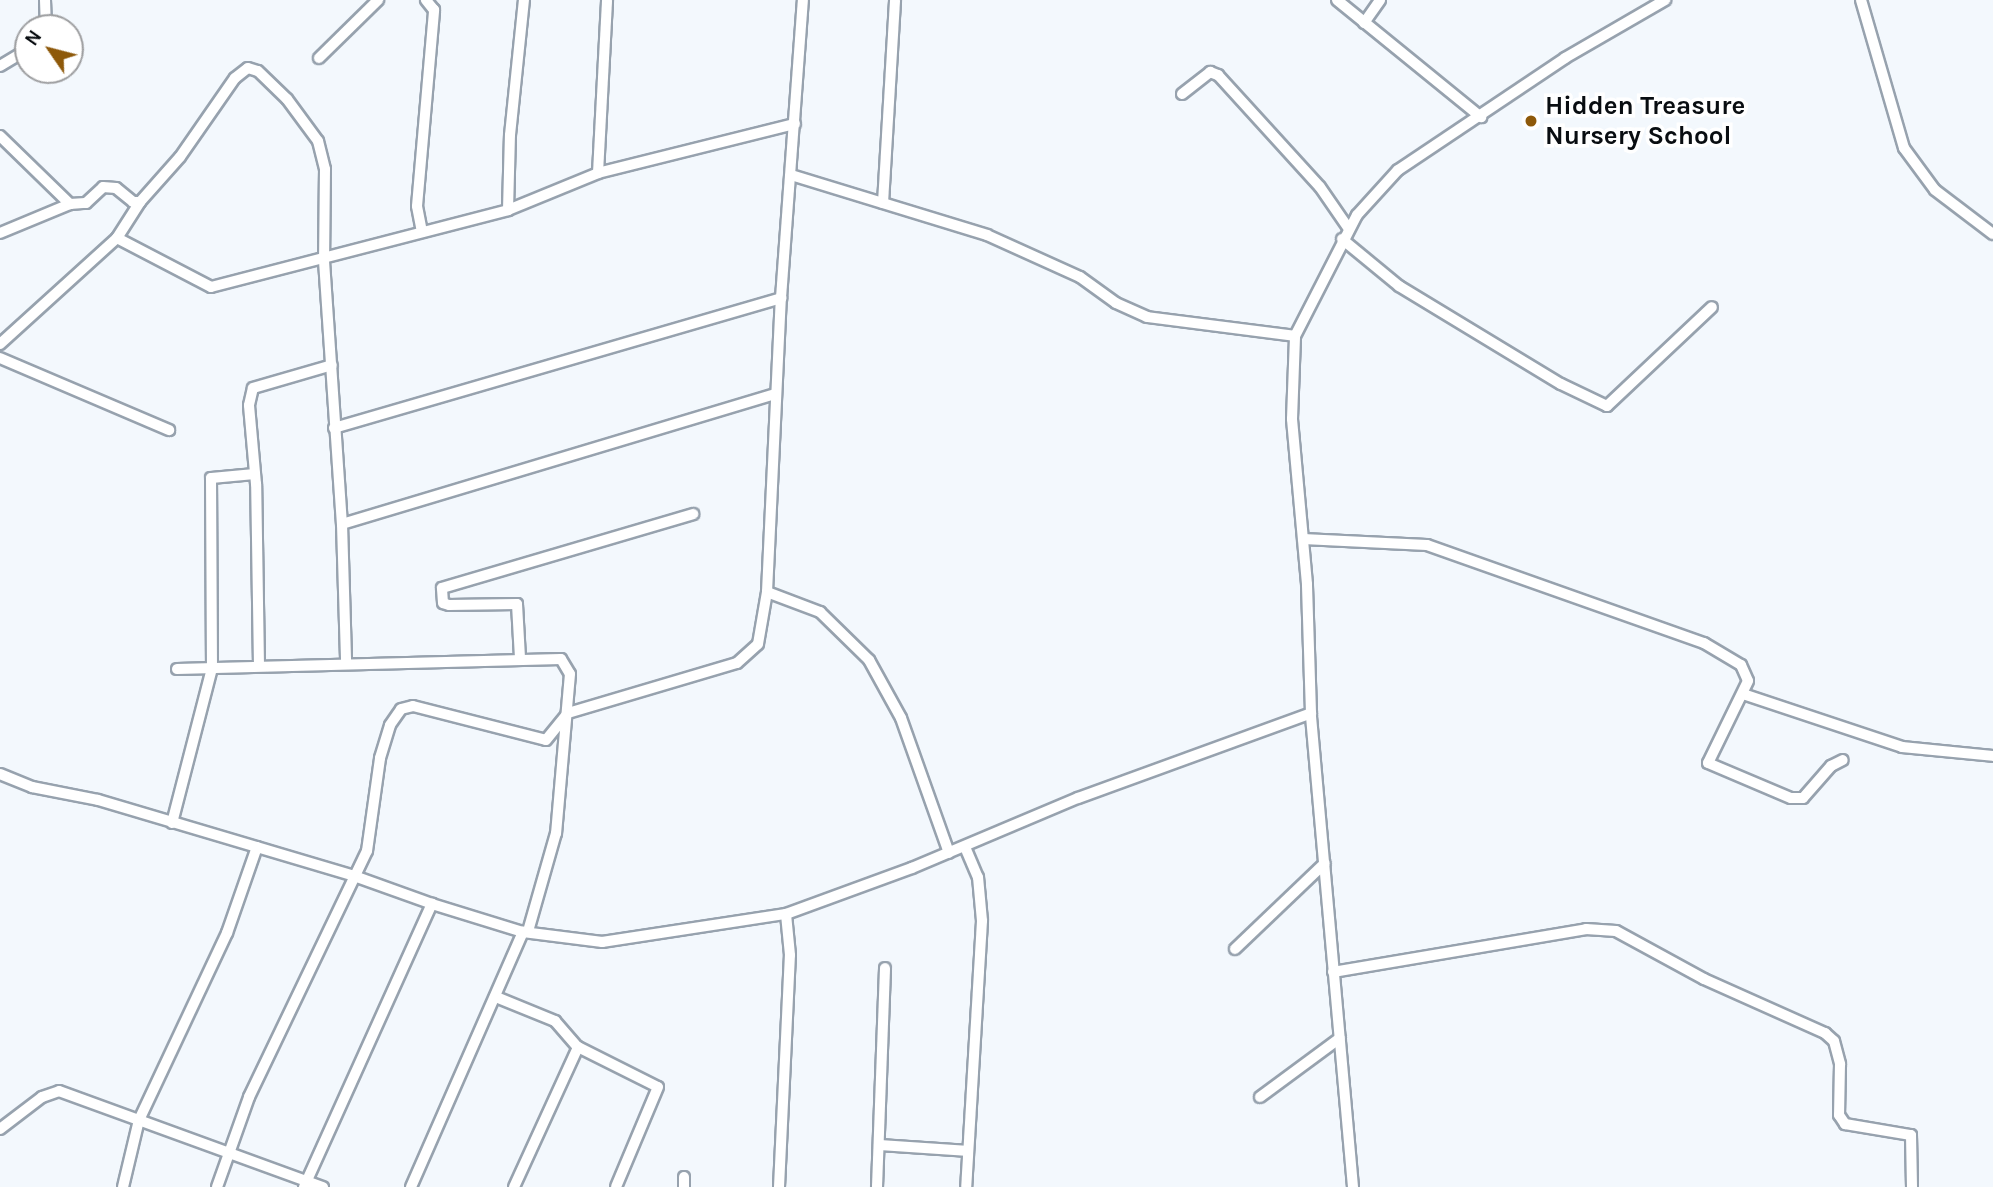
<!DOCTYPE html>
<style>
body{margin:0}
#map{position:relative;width:1993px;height:1187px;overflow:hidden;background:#f3f8fd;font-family:Karla,sans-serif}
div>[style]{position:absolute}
.roads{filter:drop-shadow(2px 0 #97a2ae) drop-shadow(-2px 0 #97a2ae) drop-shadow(0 2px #97a2ae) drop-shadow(0 -2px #97a2ae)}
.minor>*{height:10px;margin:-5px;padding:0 5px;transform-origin:5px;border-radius:5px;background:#fff}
.dots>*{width:19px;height:19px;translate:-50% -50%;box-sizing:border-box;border:4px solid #fff;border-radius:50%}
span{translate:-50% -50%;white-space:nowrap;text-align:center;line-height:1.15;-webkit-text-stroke:7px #fff;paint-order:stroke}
.poi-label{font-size:26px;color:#090d11;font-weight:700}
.left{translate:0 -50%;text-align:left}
.north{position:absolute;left:14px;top:14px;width:70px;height:70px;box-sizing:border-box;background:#fff;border:2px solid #9d9ea0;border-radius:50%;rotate:305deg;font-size:19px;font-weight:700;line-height:28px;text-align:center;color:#090d11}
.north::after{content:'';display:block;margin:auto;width:24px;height:32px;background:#8e590a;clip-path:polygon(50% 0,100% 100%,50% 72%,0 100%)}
</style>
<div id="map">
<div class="roads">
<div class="minor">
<div style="left:45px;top:0;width:28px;rotate:88deg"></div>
<div style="left:1337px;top:0;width:186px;rotate:39.1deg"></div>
<div style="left:1861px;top:0;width:154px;rotate:73.8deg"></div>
<div style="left:1904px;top:148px;width:52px;rotate:53.6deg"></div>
<div style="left:1935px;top:190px;width:73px;rotate:37.2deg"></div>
<div style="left:1364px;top:23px;width:28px;rotate:-55deg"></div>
<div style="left:319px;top:58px;width:83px;rotate:-44.5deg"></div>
<div style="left:0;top:66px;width:33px;rotate:-31deg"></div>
<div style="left:1182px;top:94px;width:36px;rotate:-38deg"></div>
<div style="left:1210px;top:72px;width:9px;rotate:21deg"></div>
<div style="left:1218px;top:75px;width:151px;rotate:47.7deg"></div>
<div style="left:1320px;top:187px;width:51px;rotate:55.4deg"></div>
<div style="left:0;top:136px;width:98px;rotate:44.2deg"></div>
<div style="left:598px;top:173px;width:173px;rotate:-87deg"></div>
<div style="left:791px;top:175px;width:205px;rotate:17deg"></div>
<div style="left:987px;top:235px;width:102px;rotate:24.3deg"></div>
<div style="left:1080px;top:277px;width:44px;rotate:35.8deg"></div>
<div style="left:1116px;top:303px;width:34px;rotate:24deg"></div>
<div style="left:1147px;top:317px;width:149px;rotate:7.3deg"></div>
<div style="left:883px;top:203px;width:203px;rotate:-86.6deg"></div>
<div style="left:508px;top:210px;width:75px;rotate:-88.5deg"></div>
<div style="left:510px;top:135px;width:136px;rotate:-84.1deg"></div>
<div style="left:422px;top:232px;width:26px;rotate:-101deg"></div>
<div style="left:417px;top:206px;width:197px;rotate:-85deg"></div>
<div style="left:434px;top:10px;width:13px;rotate:-129deg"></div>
<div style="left:0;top:233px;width:76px;rotate:-22.5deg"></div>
<div style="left:70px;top:204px;width:16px;rotate:-4deg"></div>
<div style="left:86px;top:203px;width:23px;rotate:-43deg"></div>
<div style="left:103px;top:187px;width:13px;rotate:4deg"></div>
<div style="left:116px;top:188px;width:22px;rotate:39deg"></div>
<div style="left:133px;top:202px;width:7px"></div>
<div style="left:117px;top:238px;width:106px;rotate:27.5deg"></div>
<div style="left:211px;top:287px;width:307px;rotate:-14.5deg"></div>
<div style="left:508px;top:210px;width:97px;rotate:-22.3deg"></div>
<div style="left:598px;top:173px;width:203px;rotate:-14deg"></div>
<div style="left:1342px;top:239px;width:74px;rotate:39.5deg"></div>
<div style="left:1399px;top:286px;width:189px;rotate:31.2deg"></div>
<div style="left:1561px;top:384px;width:51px;rotate:25.6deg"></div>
<div style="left:1607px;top:406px;width:144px;rotate:-43.3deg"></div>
<div style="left:0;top:344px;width:158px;rotate:-42.2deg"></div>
<div style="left:117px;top:238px;width:43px;rotate:-57.4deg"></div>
<div style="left:140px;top:202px;width:60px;rotate:-48.4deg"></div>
<div style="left:180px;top:157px;width:96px;rotate:-55.2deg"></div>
<div style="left:235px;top:78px;width:16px;rotate:-38deg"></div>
<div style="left:248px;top:68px;width:10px;rotate:17deg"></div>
<div style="left:258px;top:71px;width:40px;rotate:44deg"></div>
<div style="left:287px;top:99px;width:52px;rotate:53.6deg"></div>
<div style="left:318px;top:141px;width:29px;rotate:76deg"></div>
<div style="left:325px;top:169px;width:92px;rotate:90.6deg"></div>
<div style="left:324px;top:261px;width:264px;rotate:86.1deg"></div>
<div style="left:342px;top:524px;width:138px;rotate:88.3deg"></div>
<div style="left:0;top:358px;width:184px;rotate:23.1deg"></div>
<div style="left:334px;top:428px;width:466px;rotate:-16.2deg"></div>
<div style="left:342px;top:524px;width:453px;rotate:-16.7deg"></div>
<div style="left:1303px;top:539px;width:124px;rotate:2.8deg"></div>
<div style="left:1427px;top:545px;width:294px;rotate:19.5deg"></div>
<div style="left:1704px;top:643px;width:43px;rotate:30.7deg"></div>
<div style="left:1741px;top:665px;width:17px;rotate:66deg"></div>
<div style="left:1748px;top:681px;width:91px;rotate:116deg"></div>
<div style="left:1708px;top:763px;width:90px;rotate:22.9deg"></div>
<div style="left:1791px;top:798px;width:12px"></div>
<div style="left:1803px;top:798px;width:43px;rotate:-48.8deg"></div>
<div style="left:1831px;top:766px;width:13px;rotate:-27deg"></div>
<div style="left:767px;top:592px;width:57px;rotate:20.7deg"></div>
<div style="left:820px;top:612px;width:69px;rotate:44.4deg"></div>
<div style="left:869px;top:660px;width:66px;rotate:61.1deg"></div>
<div style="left:901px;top:718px;width:143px;rotate:70.4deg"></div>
<div style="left:520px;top:658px;width:54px;rotate:-93.2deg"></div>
<div style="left:517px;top:604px;width:68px;rotate:179.2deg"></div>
<div style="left:449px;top:605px;width:6px;rotate:-162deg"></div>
<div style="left:443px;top:603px;width:15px;rotate:-94deg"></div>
<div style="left:442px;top:588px;width:262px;rotate:-16.4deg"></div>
<div style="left:259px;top:666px;width:182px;rotate:-90.9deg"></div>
<div style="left:256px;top:484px;width:79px;rotate:-95.1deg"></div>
<div style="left:249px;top:405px;width:17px;rotate:-77deg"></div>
<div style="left:253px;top:388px;width:82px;rotate:-16.2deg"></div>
<div style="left:177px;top:669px;width:384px;rotate:-1.5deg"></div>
<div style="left:561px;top:659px;width:17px;rotate:59deg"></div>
<div style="left:570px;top:674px;width:160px;rotate:95deg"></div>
<div style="left:556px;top:833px;width:102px;rotate:105.9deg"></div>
<div style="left:1743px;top:694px;width:168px;rotate:18.4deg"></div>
<div style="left:1902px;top:747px;width:91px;rotate:5.6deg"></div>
<div style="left:0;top:774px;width:35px;rotate:22deg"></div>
<div style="left:32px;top:787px;width:67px;rotate:11.1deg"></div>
<div style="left:98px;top:800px;width:267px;rotate:16.5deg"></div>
<div style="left:354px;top:876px;width:83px;rotate:19.7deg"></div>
<div style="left:172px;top:823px;width:160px;rotate:-75.5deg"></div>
<div style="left:212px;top:668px;width:190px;rotate:-90.3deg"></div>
<div style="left:211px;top:478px;width:44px;rotate:-5.2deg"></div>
<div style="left:965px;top:847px;width:33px;rotate:67deg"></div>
<div style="left:978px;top:877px;width:44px;rotate:84.8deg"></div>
<div style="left:982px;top:921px;width:266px;rotate:93.4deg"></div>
<div style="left:1235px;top:949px;width:124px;rotate:-43.7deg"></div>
<div style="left:1333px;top:972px;width:257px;rotate:-9.6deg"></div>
<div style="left:1586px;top:929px;width:30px;rotate:4deg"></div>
<div style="left:1616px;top:931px;width:100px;rotate:28.6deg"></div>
<div style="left:1704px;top:979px;width:133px;rotate:24.1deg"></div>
<div style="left:1825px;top:1033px;width:12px;rotate:42deg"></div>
<div style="left:1834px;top:1041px;width:24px;rotate:75deg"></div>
<div style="left:1840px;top:1064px;width:51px;rotate:91.1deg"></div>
<div style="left:1839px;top:1115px;width:11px;rotate:56deg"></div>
<div style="left:1845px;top:1124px;width:67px;rotate:9.5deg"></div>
<div style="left:1911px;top:1135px;width:52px;rotate:88.9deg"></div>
<div style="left:496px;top:997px;width:64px;rotate:22.1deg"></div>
<div style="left:555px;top:1021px;width:35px;rotate:49deg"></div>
<div style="left:578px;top:1047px;width:89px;rotate:26.6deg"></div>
<div style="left:658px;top:1087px;width:108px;rotate:112.8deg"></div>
<div style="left:1260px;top:1097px;width:99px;rotate:-36.4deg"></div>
<div style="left:0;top:1129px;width:53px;rotate:-37.3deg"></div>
<div style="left:42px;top:1097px;width:18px;rotate:-19deg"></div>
<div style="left:59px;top:1091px;width:281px;rotate:20deg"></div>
<div style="left:881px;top:1145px;width:87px;rotate:3.9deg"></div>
<div style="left:123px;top:1187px;width:69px;rotate:-76.6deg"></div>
<div style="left:139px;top:1120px;width:207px;rotate:-64.8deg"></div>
<div style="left:227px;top:933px;width:91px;rotate:-70.8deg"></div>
<div style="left:217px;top:1187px;width:96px;rotate:-70.4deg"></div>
<div style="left:249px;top:1097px;width:273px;rotate:-64.4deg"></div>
<div style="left:367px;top:851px;width:94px;rotate:-82deg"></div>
<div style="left:380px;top:758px;width:34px;rotate:-73deg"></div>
<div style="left:390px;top:725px;width:19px;rotate:-55deg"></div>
<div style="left:401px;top:709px;width:12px;rotate:-14deg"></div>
<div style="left:413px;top:706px;width:137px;rotate:14.3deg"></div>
<div style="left:546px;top:740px;width:35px;rotate:-51deg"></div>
<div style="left:568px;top:713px;width:176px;rotate:-16.5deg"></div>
<div style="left:737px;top:663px;width:28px;rotate:-42deg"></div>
<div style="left:758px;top:644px;width:53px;rotate:-80.2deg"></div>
<div style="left:767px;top:592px;width:294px;rotate:-87.3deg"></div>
<div style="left:781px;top:298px;width:299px;rotate:-85.8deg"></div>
<div style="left:304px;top:1187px;width:311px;rotate:-65.7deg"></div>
<div style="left:432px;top:904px;width:95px;rotate:17.1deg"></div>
<div style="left:523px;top:932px;width:80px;rotate:7.2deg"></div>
<div style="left:602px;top:942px;width:186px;rotate:-8.7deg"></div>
<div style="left:786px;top:914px;width:134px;rotate:-20.1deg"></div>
<div style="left:912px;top:868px;width:180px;rotate:-22.9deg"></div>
<div style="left:1078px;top:798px;width:248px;rotate:-20deg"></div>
<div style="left:411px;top:1187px;width:279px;rotate:-66.3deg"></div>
<div style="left:514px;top:1187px;width:154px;rotate:-65.4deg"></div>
<div style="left:684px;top:1187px;width:10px;rotate:-90deg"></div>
<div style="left:779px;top:1187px;width:232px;rotate:-87.3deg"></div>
<div style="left:790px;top:955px;width:41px;rotate:-95.6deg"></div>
<div style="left:877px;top:1187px;width:219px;rotate:-87.9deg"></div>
<div style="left:1353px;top:1187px;width:476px;rotate:-95.1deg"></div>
<div style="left:1311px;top:713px;width:129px;rotate:-91.8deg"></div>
<div style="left:1307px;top:584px;width:166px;rotate:-95.2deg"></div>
<div style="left:1292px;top:419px;width:83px;rotate:-87.9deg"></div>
<div style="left:1295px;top:336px;width:136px;rotate:-62.9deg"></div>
<div style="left:1357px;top:215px;width:61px;rotate:-47.7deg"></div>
<div style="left:1398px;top:170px;width:201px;rotate:-33.8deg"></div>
<div style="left:1565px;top:58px;width:116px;rotate:-30.1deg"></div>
</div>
</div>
<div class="dots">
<div style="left:1531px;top:121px;background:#8e590a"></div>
</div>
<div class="poi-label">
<span class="left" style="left:1545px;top:121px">Hidden Treasure<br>Nursery School</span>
</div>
<div class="north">N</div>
</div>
